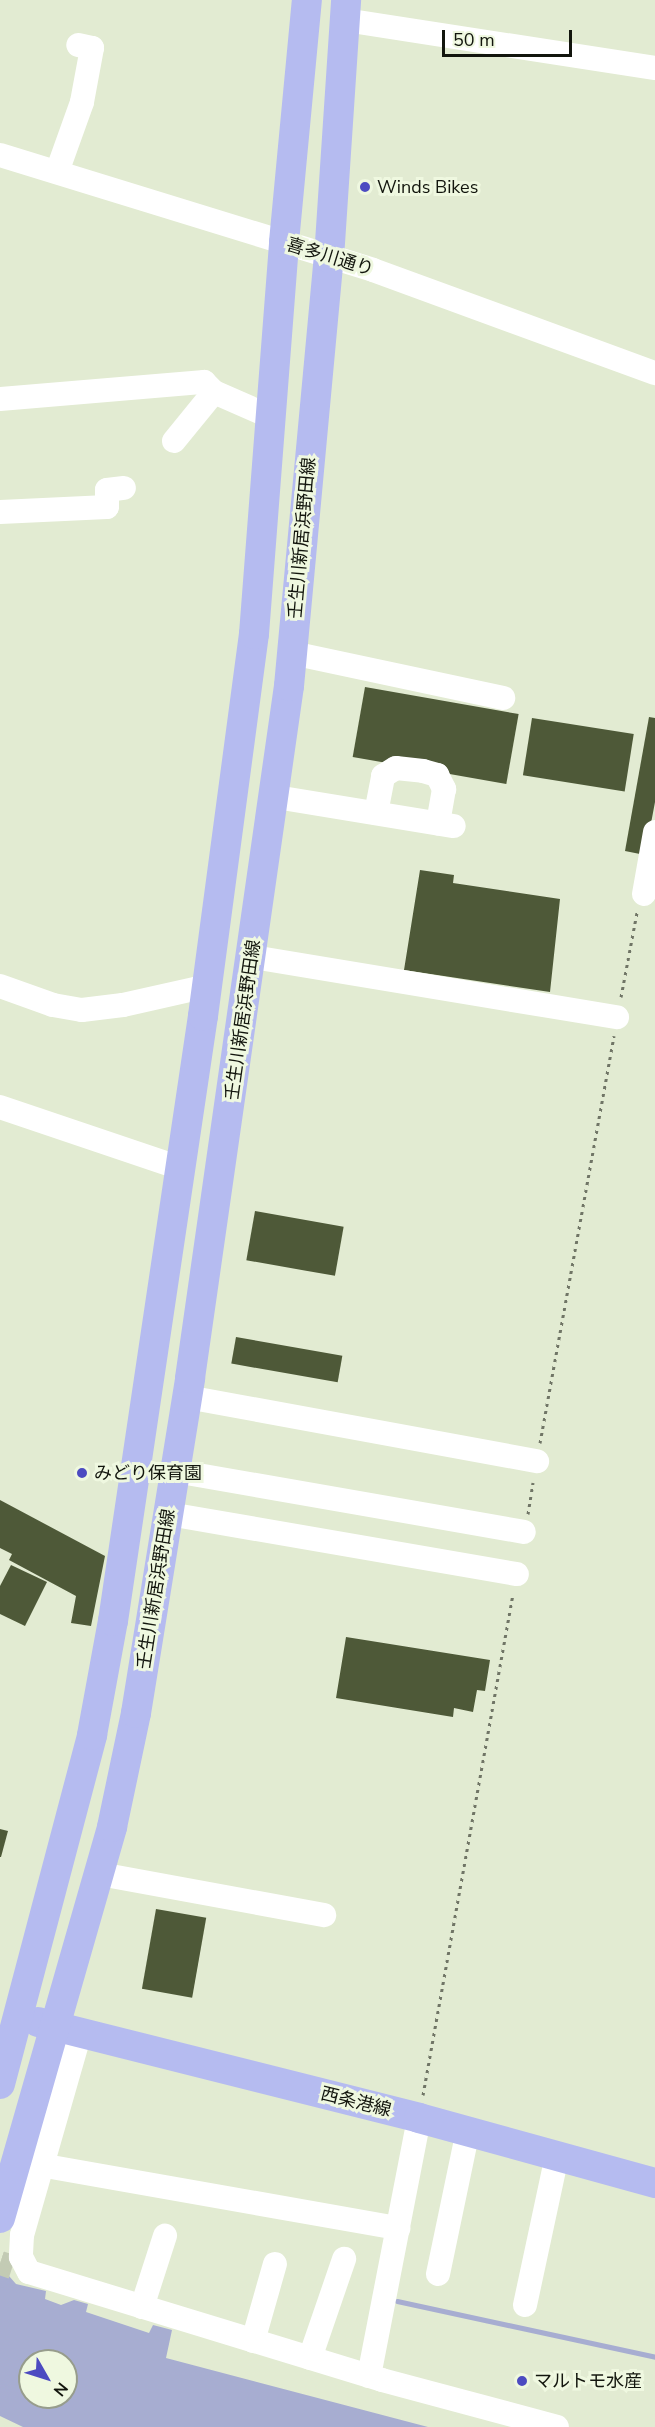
<!DOCTYPE html>
<meta charset="utf-8">
<style>
body{margin:0}
#map{position:relative;width:655px;height:2427px;overflow:hidden;background:#e2ebd2;font-family:"Nunito Sans","Noto Sans JP",sans-serif}
div>[style]{position:absolute}
.water>*{inset:0;background:#a7add1}
.stream>*{height:5px;margin:-2.5px;padding:0 2.5px;transform-origin:2.5px;border-radius:2.5px;background:#a7add1}
.building>*{inset:0;background:#4e5938;transform-origin:0 0}
.minor-tunnel>*{height:24px;margin-top:-12px;transform-origin:0;background:repeating-linear-gradient(90deg,#c3cbb4 0 24px,transparent 0 36px)}
.path>*{height:3px;margin-top:-1.5px;transform-origin:0;background:repeating-linear-gradient(90deg,#707566 0 3px,transparent 0 7.5px)}
.minor>*{height:24px;margin:-12px;padding:0 12px;transform-origin:12px;border-radius:12px;background:#fff}
.major>*{height:30px;margin:-15px;padding:0 15px;transform-origin:15px;border-radius:15px;background:#b5bbf0}
.dots>*{width:16px;height:16px;translate:-50% -50%;box-sizing:border-box;border:3px solid #eff8e0;border-radius:50%}
span{translate:-50% -50%;white-space:nowrap;text-align:center;line-height:1.15;-webkit-text-stroke:6px #eff8e0;paint-order:stroke}
.poi-label{font-size:18px;color:#12150d}
.left{translate:0 -50%;text-align:left}
.street-label{font-size:18px;color:#12150d}
.north{position:absolute;left:18px;top:2349px;width:60px;height:60px;box-sizing:border-box;background:#eff8e0;border:2px solid #979d8c;border-radius:50%;rotate:129deg;font-size:16px;font-weight:700;line-height:24px;text-align:center;color:#12150d}
.north::after{content:'';display:block;margin:auto;width:21px;height:27px;background:#4c4bc1;clip-path:polygon(50% 0,100% 100%,50% 72%,0 100%)}
.scale{position:absolute;left:442px;top:30px;width:130px;height:27px;box-sizing:border-box;border:3px solid #12150d;border-top:0;padding-left:8px;font-size:18px;line-height:21px;white-space:nowrap;color:#12150d;-webkit-text-stroke:4px #eff8e0;paint-order:stroke}
</style>
<div id="map">
<div class="water">
<div style="clip-path:polygon(evenodd,0 2274px,9px 2276px,16px 2284px,46px 2291px,45px 2299px,61px 2305px,74px 2300px,88px 2304px,86px 2312px,149px 2333px,153px 2325px,172px 2330px,166px 2358px,428px 2427px,23px 2427px,0 2416px,0 2274px,30px 2361px,66px 2361px,66px 2397px,30px 2397px,30px 2361px)"></div>
</div>
<div class="stream">
<div style="left:397px;top:2301px;width:264px;rotate:12.2deg"></div>
</div>
<div class="building">
<div style="left:365px;top:687px;width:156px;height:71px;rotate:10deg"></div>
<div style="clip-path:polygon(649px 717px,655px 718px,655px 802px,645px 855px,625px 851px)"></div>
<div style="left:532px;top:718px;width:103px;height:58px;rotate:9deg"></div>
<div style="clip-path:polygon(420px 870px,454px 875px,453px 883px,560px 899px,550px 992px,404px 970px)"></div>
<div style="left:255px;top:1211px;width:90px;height:50px;rotate:10deg"></div>
<div style="left:236px;top:1337px;width:108px;height:27px;rotate:10deg"></div>
<div style="clip-path:polygon(0 1500px,105px 1556px,91px 1626px,71px 1623px,76px 1596px,9px 1560px,12px 1554px,0 1548px)"></div>
<div style="clip-path:polygon(11px 1565px,47px 1582px,25px 1626px,0 1614px,0 1586px)"></div>
<div style="clip-path:polygon(346px 1637px,490px 1660px,485px 1691px,477px 1690px,473px 1712px,454px 1708px,453px 1717px,336px 1698px)"></div>
<div style="clip-path:polygon(0 1829px,8px 1831px,1px 1857px,0 1857px)"></div>
<div style="left:156px;top:1909px;width:51px;height:81px;rotate:10deg"></div>
</div>
<div class="minor-tunnel">
<div style="left:0;top:2263px;width:13px;rotate:18deg"></div>
</div>
<div class="path">
<div style="left:621px;top:997px;width:86px;rotate:-79.3deg"></div>
<div style="left:540px;top:1443px;width:414px;rotate:-79.7deg"></div>
<div style="left:528px;top:1514px;width:32px;rotate:-81deg"></div>
<div style="left:423px;top:2095px;width:509px;rotate:-79.82deg"></div>
</div>
<div class="minor">
<div style="left:345px;top:20px;width:314px;rotate:8.8deg"></div>
<div style="left:0;top:155px;width:390px;rotate:17.1deg"></div>
<div style="left:373px;top:270px;width:300px;rotate:20.1deg"></div>
<div style="left:57px;top:172px;width:74px;rotate:-70.3deg"></div>
<div style="left:82px;top:102px;width:55px;rotate:-79.5deg"></div>
<div style="left:92px;top:48px;width:14px;rotate:-168deg"></div>
<div style="left:0;top:399px;width:205px;rotate:-4.8deg"></div>
<div style="left:204px;top:382px;width:14px;rotate:45deg"></div>
<div style="left:214px;top:392px;width:62px;rotate:23.7deg"></div>
<div style="left:174px;top:441px;width:63px;rotate:-50.8deg"></div>
<div style="left:0;top:512px;width:107px;rotate:-2.7deg"></div>
<div style="left:107px;top:507px;width:17px;rotate:-90deg"></div>
<div style="left:107px;top:490px;width:17px;rotate:-7deg"></div>
<div style="left:292px;top:653px;width:216px;rotate:12deg"></div>
<div style="left:276px;top:797px;width:180px;rotate:9.3deg"></div>
<div style="left:376px;top:813px;width:38px;rotate:-79deg"></div>
<div style="left:383px;top:776px;width:15px;rotate:-32deg"></div>
<div style="left:396px;top:768px;width:27px;rotate:6deg"></div>
<div style="left:423px;top:771px;width:15px;rotate:16deg"></div>
<div style="left:437px;top:775px;width:16px;rotate:63deg"></div>
<div style="left:444px;top:789px;width:35px;rotate:100deg"></div>
<div style="left:644px;top:894px;width:63px;rotate:-79.9deg"></div>
<div style="left:253px;top:957px;width:369px;rotate:9.4deg"></div>
<div style="left:0;top:986px;width:56px;rotate:19.7deg"></div>
<div style="left:53px;top:1005px;width:29px;rotate:10deg"></div>
<div style="left:82px;top:1010px;width:41px;rotate:-7deg"></div>
<div style="left:123px;top:1005px;width:86px;rotate:-12.7deg"></div>
<div style="left:0;top:1107px;width:190px;rotate:18.7deg"></div>
<div style="left:187px;top:1397px;width:356px;rotate:10.4deg"></div>
<div style="left:175px;top:1471px;width:354px;rotate:9.9deg"></div>
<div style="left:169px;top:1514px;width:353px;rotate:9.8deg"></div>
<div style="left:100px;top:1874px;width:228px;rotate:10.4deg"></div>
<div style="left:80px;top:2033px;width:210px;rotate:106deg"></div>
<div style="left:22px;top:2235px;width:22px;rotate:93deg"></div>
<div style="left:21px;top:2257px;width:17px;rotate:62deg"></div>
<div style="left:29px;top:2272px;width:369px;rotate:17deg"></div>
<div style="left:382px;top:2380px;width:181px;rotate:15deg"></div>
<div style="left:40px;top:2165px;width:364px;rotate:10deg"></div>
<div style="left:438px;top:2274px;width:146px;rotate:-78.2deg"></div>
<div style="left:525px;top:2305px;width:152px;rotate:-77.9deg"></div>
<div style="left:142px;top:2307px;width:75px;rotate:-72.1deg"></div>
<div style="left:253px;top:2341px;width:80px;rotate:-74.1deg"></div>
<div style="left:310px;top:2358px;width:105px;rotate:-71deg"></div>
<div style="left:369px;top:2376px;width:263px;rotate:-79deg"></div>
</div>
<div class="major">
<div style="left:38px;top:2022px;width:393px;rotate:14.1deg"></div>
<div style="left:419px;top:2118px;width:245px;rotate:15.4deg"></div>
<div style="left:0;top:2084px;width:361px;rotate:-75.2deg"></div>
<div style="left:92px;top:1735px;width:116px;rotate:-79.6deg"></div>
<div style="left:113px;top:1621px;width:612px;rotate:-81.54deg"></div>
<div style="left:203px;top:1016px;width:385px;rotate:-82.4deg"></div>
<div style="left:254px;top:634px;width:393px;rotate:-85.6deg"></div>
<div style="left:284px;top:242px;width:243px;rotate:-84.6deg"></div>
<div style="left:0;top:2218px;width:407px;rotate:-74deg"></div>
<div style="left:112px;top:1827px;width:116px;rotate:-78.1deg"></div>
<div style="left:136px;top:1713px;width:339px;rotate:-80.8deg"></div>
<div style="left:190px;top:1378px;width:699px;rotate:-81.86deg"></div>
<div style="left:289px;top:686px;width:430px;rotate:-84.7deg"></div>
<div style="left:329px;top:258px;width:259px;rotate:-86.2deg"></div>
</div>
<div class="dots">
<div style="left:365px;top:187px;background:#4c4bc1"></div>
<div style="left:82px;top:1473px;background:#4c4bc1"></div>
<div style="left:522px;top:2381px;background:#4c4bc1"></div>
</div>
<div class="poi-label">
<span class="left" style="left:377px;top:187px">Winds Bikes</span>
<span class="left" style="left:94px;top:1473px">みどり保育園</span>
<span class="left" style="left:534px;top:2381px">マルトモ水産</span>
</div>
<div class="street-label">
<span style="left:330px;top:257px;rotate:17deg">喜多川通り</span>
<span style="left:302px;top:538px;rotate:-85deg">壬生川新居浜野田線</span>
<span style="left:243px;top:1020px;rotate:-82deg">壬生川新居浜野田線</span>
<span style="left:156px;top:1589px;rotate:-81deg">壬生川新居浜野田線</span>
<span style="left:356px;top:2102px;rotate:14deg">西条港線</span>
</div>
<div class="north">N</div>
<div class="scale">50 m</div>
</div>
